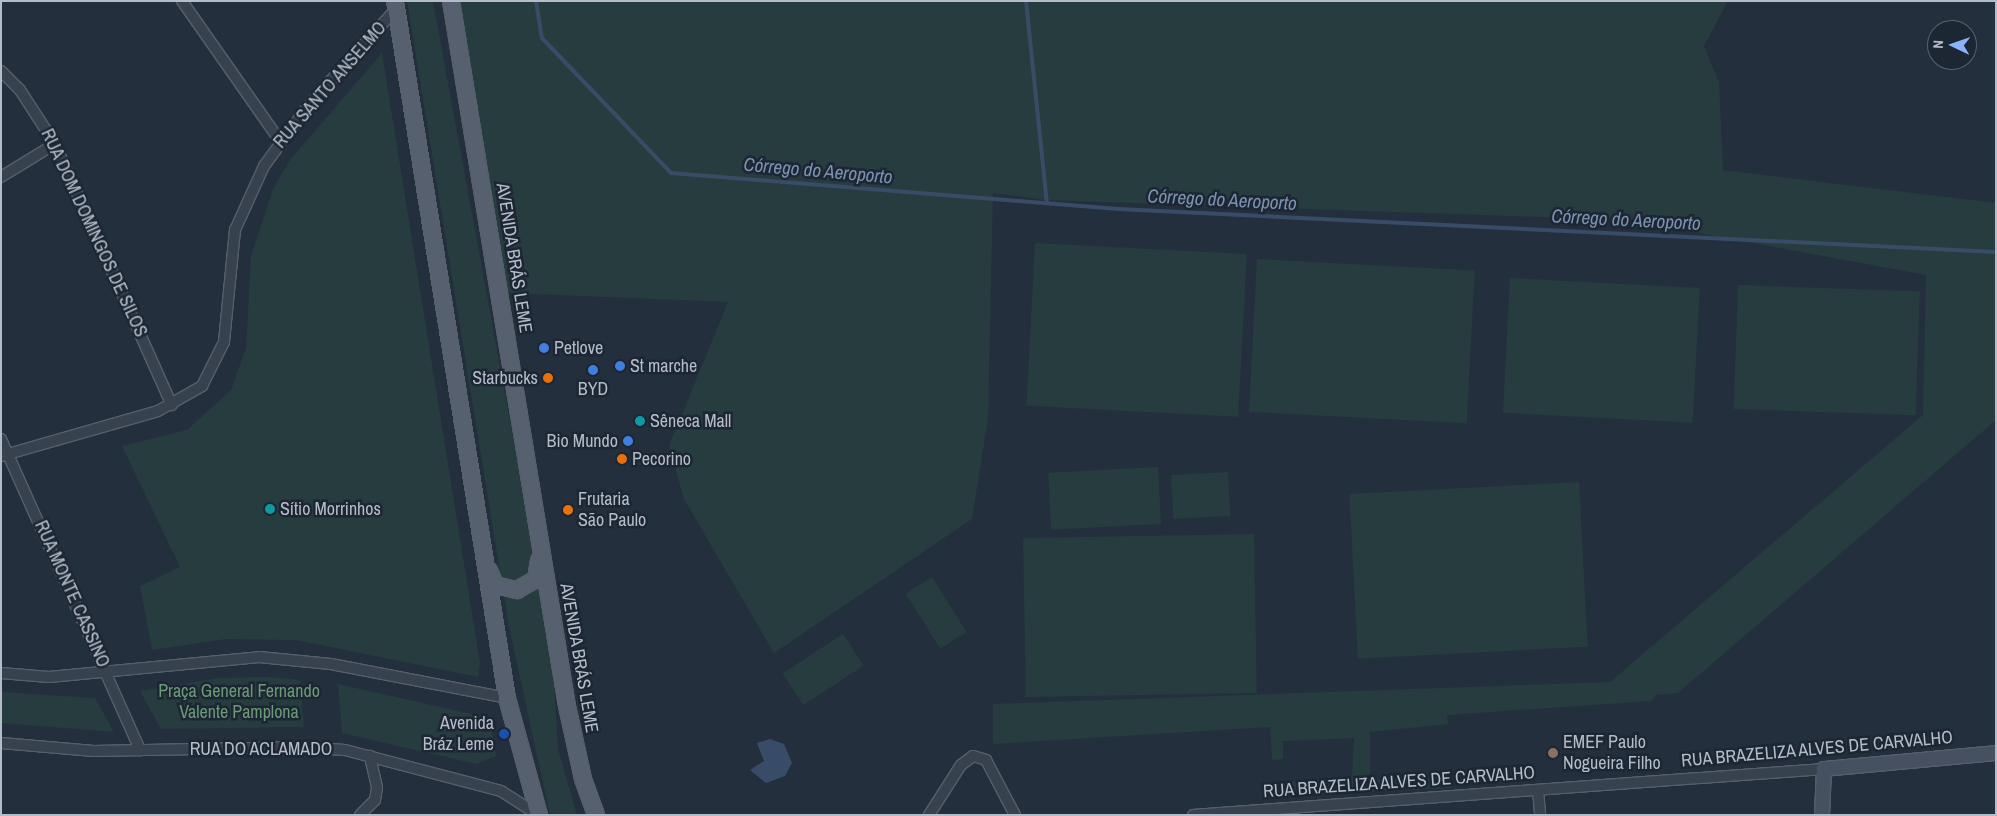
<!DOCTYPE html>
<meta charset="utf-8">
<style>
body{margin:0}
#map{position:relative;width:1997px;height:816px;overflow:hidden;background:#242f3e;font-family:"Archivo Narrow",sans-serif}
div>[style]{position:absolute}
.green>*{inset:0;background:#263c3f;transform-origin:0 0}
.water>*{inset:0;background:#394c67}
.stream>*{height:4px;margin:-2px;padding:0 2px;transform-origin:2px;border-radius:2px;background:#394c67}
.roads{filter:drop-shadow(1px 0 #565f6c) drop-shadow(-1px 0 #565f6c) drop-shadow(0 1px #565f6c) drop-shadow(0 -1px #565f6c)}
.minor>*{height:10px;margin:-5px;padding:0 5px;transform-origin:5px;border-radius:5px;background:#38414e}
.secondary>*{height:14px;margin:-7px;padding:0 7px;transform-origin:7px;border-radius:7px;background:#465061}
.primary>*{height:16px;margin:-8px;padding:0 8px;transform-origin:8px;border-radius:8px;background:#56606e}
.dots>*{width:14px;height:14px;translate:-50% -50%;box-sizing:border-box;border:2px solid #1d2633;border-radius:50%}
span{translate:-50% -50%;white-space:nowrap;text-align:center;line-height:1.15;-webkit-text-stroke:5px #1d2633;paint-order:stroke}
.street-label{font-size:18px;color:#b4bcc9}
.poi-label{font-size:18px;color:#b4bcc9}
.left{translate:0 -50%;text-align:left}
.right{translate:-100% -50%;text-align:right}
.park-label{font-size:18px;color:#6b9a76}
.water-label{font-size:19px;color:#7c92b1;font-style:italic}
.frame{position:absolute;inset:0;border:2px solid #b4bcc9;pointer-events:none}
.north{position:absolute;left:1927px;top:20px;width:50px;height:50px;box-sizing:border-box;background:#1d2633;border:1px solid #59626f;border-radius:50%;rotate:273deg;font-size:14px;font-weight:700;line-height:20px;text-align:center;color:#b4bcc9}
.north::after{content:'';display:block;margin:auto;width:18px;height:22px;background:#8ab4f8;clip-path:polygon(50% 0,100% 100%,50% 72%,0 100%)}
</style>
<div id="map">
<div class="green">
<div style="clip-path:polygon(407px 1px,433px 1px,516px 454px,554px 684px,558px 749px,577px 815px,550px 815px,509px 627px)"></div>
<div style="clip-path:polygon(456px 1px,1728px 1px,1704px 46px,1719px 82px,1723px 170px,1996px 203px,1996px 420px,1678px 693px,1656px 695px,1652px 701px,1447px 715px,1448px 724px,1370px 732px,1370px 780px,1451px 777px,1452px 788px,1284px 796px,1281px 783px,1352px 776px,1354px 738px,1283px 741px,1283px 759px,1272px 760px,1270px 727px,993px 744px,993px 704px,1610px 682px,1923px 415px,1926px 275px,1628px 220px,1045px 200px,993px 193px,988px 419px,972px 519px,774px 653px,684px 499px,669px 446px,728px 302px,505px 293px)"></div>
<div style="clip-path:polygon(382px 53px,480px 663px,478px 677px,296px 640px,226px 639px,152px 650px,140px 586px,180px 567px,122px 446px,187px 430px,231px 390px,246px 348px,251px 256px,273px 189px,290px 160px)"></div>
<div style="left:1035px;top:243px;width:212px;height:163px;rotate:3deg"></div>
<div style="left:1257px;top:259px;width:218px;height:153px;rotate:3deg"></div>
<div style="left:1510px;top:278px;width:190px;height:135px;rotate:3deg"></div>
<div style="left:1738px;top:285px;width:182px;height:124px;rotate:2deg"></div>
<div style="left:1158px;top:467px;width:57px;height:110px;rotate:87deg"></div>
<div style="left:1228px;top:472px;width:44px;height:57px;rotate:87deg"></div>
<div style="left:1579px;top:482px;width:165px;height:230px;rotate:87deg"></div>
<div style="left:1254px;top:534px;width:159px;height:231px;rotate:89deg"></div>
<div style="left:932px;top:577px;width:65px;height:31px;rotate:58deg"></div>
<div style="left:843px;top:634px;width:38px;height:72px;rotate:57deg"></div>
<div style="clip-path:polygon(270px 677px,300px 680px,304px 727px,161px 729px,140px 691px,219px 678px)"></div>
<div style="clip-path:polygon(338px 684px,489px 718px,496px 756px,476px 764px,342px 733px)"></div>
<div style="clip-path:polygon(1px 692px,95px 698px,114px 732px,1px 723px)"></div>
</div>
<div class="water">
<div style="clip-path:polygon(770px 739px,784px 744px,792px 763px,785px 776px,766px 783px,750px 770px,764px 761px,757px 743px)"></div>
</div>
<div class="stream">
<div style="left:536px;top:1px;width:37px;rotate:81deg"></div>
<div style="left:542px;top:38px;width:187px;rotate:46.3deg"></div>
<div style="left:671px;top:173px;width:449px;rotate:4.6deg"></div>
<div style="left:1119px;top:209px;width:878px;rotate:2.81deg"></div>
<div style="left:1026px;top:1px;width:203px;rotate:84.1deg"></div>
</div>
<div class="roads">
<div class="minor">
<div style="left:182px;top:1px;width:171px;rotate:55deg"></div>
<div style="left:1px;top:71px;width:27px;rotate:45deg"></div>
<div style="left:20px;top:90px;width:64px;rotate:57.1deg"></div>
<div style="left:55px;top:144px;width:286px;rotate:65.9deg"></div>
<div style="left:1px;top:177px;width:63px;rotate:-31.4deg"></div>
<div style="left:1px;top:439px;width:341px;rotate:65.9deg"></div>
<div style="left:1px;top:456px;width:163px;rotate:-16deg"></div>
<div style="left:158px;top:411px;width:51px;rotate:-29.6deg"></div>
<div style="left:202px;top:386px;width:49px;rotate:-63.4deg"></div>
<div style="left:224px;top:342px;width:113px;rotate:-84.4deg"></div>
<div style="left:235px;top:230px;width:70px;rotate:-65.6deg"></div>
<div style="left:264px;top:166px;width:81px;rotate:-53.6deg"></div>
<div style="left:312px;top:101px;width:126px;rotate:-47.6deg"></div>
<div style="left:1px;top:673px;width:48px;rotate:4.8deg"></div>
<div style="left:49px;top:677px;width:211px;rotate:-5.4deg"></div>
<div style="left:259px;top:657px;width:72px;rotate:5.6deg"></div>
<div style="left:331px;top:664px;width:179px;rotate:10.9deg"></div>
<div style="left:1px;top:743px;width:93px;rotate:4.9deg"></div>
<div style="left:94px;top:751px;width:207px;rotate:-1.1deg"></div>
<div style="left:301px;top:747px;width:44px;rotate:3.9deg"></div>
<div style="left:345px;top:750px;width:161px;rotate:14.7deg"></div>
<div style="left:501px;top:791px;width:43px;rotate:32.6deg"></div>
<div style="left:1538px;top:790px;width:25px;rotate:85deg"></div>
<div style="left:360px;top:815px;width:21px;rotate:-45deg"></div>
<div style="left:375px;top:800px;width:13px;rotate:-81deg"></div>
<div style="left:377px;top:787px;width:32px;rotate:-103deg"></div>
<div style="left:929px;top:815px;width:59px;rotate:-57.4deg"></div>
<div style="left:961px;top:765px;width:15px;rotate:-37deg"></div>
<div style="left:973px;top:756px;width:14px;rotate:17deg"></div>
<div style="left:986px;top:760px;width:62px;rotate:62.2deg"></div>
<div style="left:1193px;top:815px;width:633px;rotate:-4.17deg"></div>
</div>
<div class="secondary">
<div style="left:1822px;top:815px;width:46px;rotate:-87.5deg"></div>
<div style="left:1824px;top:769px;width:173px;rotate:-5.3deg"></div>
</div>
<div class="primary">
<div style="left:395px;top:1px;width:706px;rotate:80.87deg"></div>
<div style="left:507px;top:698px;width:121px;rotate:74.7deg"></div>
<div style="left:451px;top:1px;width:714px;rotate:80.66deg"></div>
<div style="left:567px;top:706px;width:75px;rotate:77.6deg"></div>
<div style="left:583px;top:779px;width:38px;rotate:70deg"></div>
<div style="left:489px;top:570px;width:16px;rotate:68deg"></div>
<div style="left:495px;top:585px;width:23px;rotate:13deg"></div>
<div style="left:517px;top:590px;width:22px;rotate:-30deg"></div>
<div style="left:536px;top:579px;width:19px;rotate:-81deg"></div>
</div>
</div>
<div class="dots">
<div style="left:544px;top:348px;background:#3f7fe0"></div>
<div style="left:620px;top:366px;background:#3f7fe0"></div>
<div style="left:593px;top:370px;background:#3f7fe0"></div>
<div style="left:548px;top:378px;background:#e8710a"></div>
<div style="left:640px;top:421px;background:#0f9aa8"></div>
<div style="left:628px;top:441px;background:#3f7fe0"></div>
<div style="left:622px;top:459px;background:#e8710a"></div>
<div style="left:270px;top:509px;background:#0f9aa8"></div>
<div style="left:568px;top:510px;background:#e8710a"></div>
<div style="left:504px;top:734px;background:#1a4fb4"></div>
<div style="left:1553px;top:753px;background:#8d6e63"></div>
</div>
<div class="street-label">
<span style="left:330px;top:85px;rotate:-49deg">RUA SANTO ANSELMO</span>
<span style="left:94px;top:233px;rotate:65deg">RUA DOM DOMINGOS DE SILOS</span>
<span style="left:514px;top:258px;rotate:81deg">AVENIDA BRÁS LEME</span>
<span style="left:72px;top:594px;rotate:66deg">RUA MONTE CASSINO</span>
<span style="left:579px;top:658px;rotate:80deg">AVENIDA BRÁS LEME</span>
<span style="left:261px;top:749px">RUA DO ACLAMADO</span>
<span style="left:1817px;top:749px;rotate:-5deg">RUA BRAZELIZA ALVES DE CARVALHO</span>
<span style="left:1399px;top:782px;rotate:-4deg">RUA BRAZELIZA ALVES DE CARVALHO</span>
</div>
<div class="poi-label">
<span class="left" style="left:554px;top:348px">Petlove</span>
<span class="left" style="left:630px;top:366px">St marche</span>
<span class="right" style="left:538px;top:378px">Starbucks</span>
<span style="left:593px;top:389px">BYD</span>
<span class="left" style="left:650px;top:421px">Sêneca Mall</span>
<span class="right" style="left:618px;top:441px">Bio Mundo</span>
<span class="left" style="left:632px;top:459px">Pecorino</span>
<span class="left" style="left:578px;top:510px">Frutaria<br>São Paulo</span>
<span class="left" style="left:280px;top:509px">Sítio Morrinhos</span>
<span class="right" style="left:494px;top:734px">Avenida<br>Bráz Leme</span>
<span class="left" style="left:1563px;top:753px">EMEF Paulo<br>Nogueira Filho</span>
</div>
<div class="park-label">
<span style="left:239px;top:702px">Praça General Fernando<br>Valente Pamplona</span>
</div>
<div class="water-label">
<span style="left:818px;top:171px;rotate:5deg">Córrego do Aeroporto</span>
<span style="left:1222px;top:200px;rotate:3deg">Córrego do Aeroporto</span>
<span style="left:1626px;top:220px;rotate:3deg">Córrego do Aeroporto</span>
</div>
<div class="frame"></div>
<div class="north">N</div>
</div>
